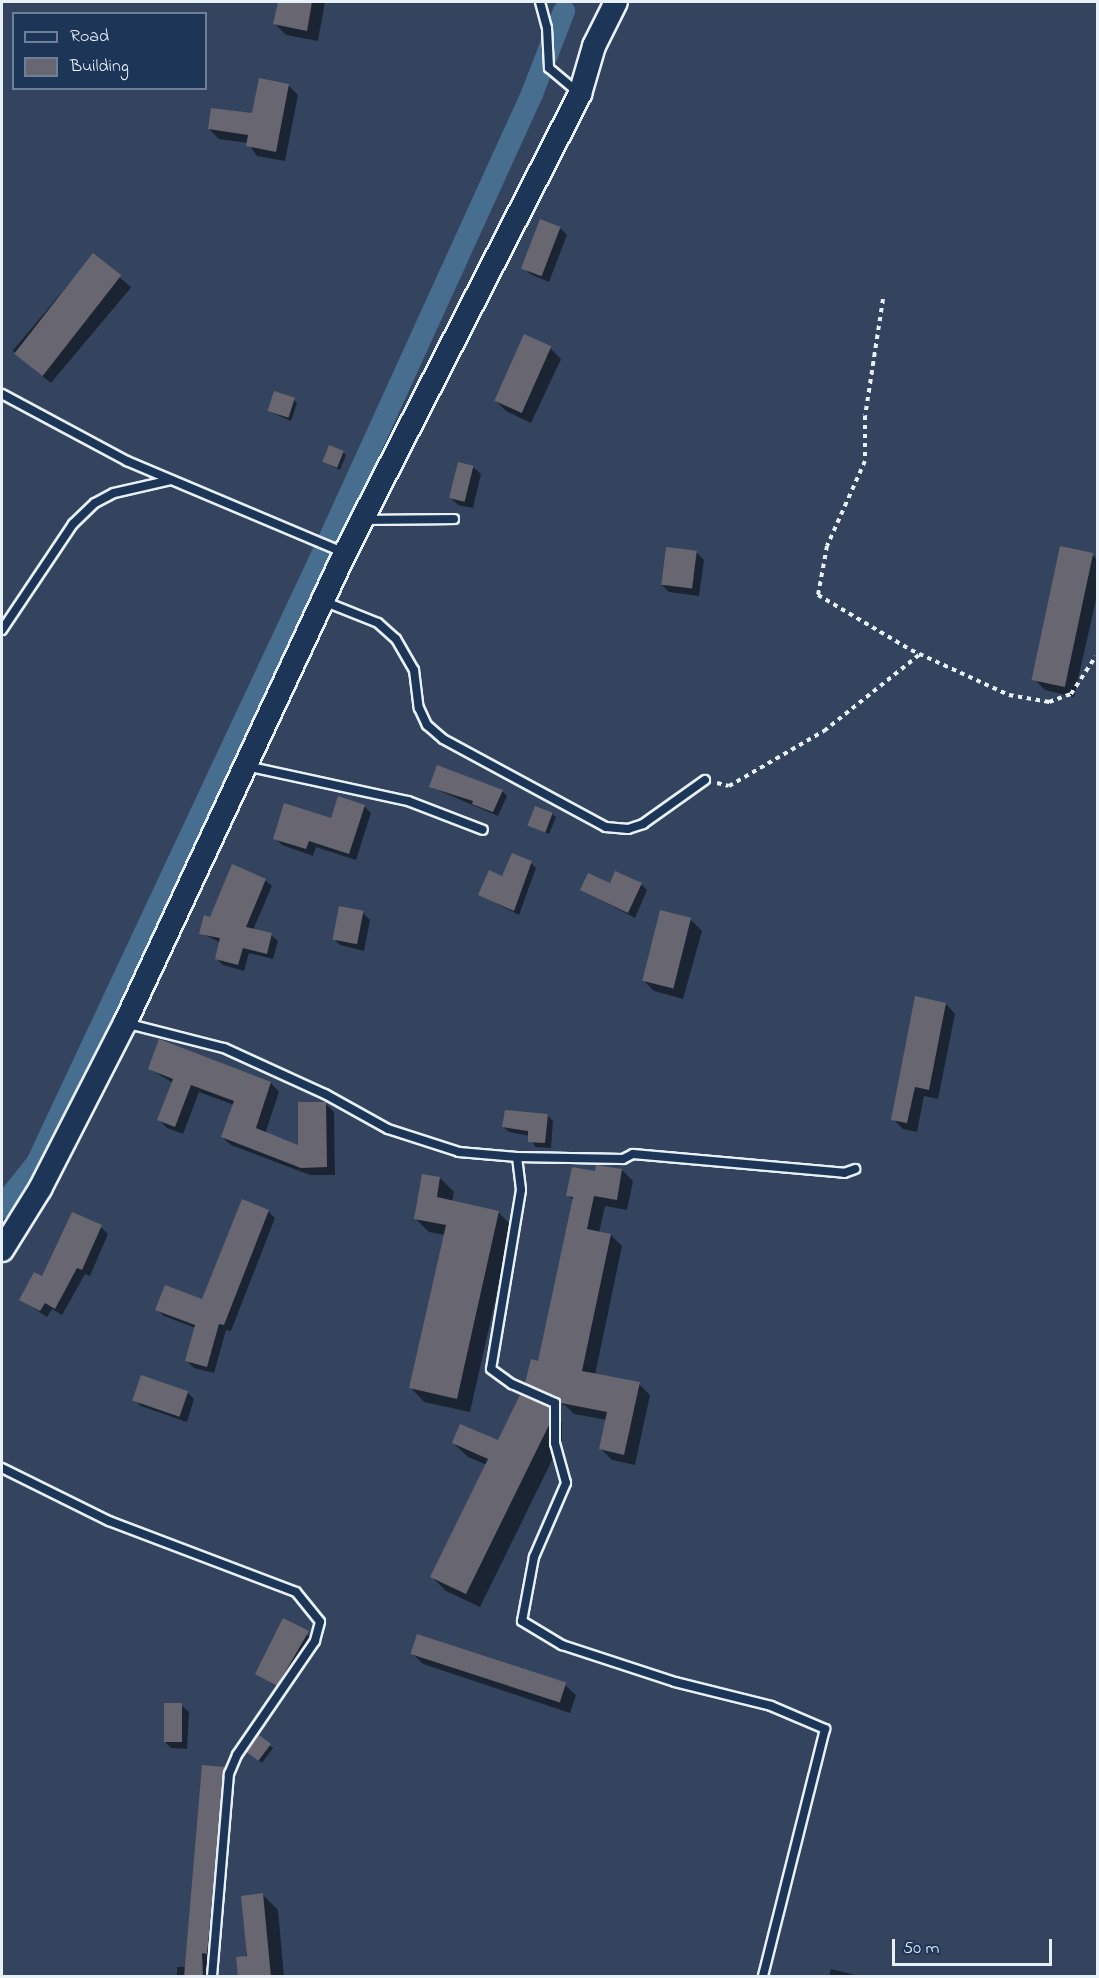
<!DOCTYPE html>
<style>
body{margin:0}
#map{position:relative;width:1099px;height:1978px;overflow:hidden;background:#34445f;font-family:"Indie Flower",sans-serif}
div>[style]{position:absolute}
.shadow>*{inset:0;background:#0007;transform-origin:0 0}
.canal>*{height:22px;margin:-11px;padding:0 11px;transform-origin:11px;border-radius:11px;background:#476e8f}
.building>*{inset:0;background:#686671;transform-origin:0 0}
.path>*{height:4px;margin-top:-2px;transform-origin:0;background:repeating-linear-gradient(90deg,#e8f1f8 0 4.5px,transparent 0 9px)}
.roads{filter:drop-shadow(2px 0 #e8f1f8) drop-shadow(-2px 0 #e8f1f8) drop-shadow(0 2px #e8f1f8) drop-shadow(0 -2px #e8f1f8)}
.lane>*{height:8px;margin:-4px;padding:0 4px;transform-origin:4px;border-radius:4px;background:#1d3557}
.secondary>*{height:22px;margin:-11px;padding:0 11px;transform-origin:11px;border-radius:11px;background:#1d3557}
span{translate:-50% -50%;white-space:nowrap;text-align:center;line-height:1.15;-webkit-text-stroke:4.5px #1d3557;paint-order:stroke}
.frame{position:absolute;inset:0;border:3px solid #e8f1f8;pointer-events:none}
.legend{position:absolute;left:12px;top:12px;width:195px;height:78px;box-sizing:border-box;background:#1d3557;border:2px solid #6e8097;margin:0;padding:8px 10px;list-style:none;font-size:18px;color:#e8f1f8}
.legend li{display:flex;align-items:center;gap:12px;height:30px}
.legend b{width:30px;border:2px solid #6e8097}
.scale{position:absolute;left:892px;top:1939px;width:160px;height:27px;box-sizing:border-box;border:3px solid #e8f1f8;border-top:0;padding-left:8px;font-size:18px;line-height:21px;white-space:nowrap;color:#e8f1f8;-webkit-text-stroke:4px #1d3557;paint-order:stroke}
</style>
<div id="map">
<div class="shadow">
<div style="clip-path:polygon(279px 2px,325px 2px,318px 41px,286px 35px,275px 24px)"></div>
<div style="clip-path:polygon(288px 85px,298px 95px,285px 161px,257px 156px,248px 143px,219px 139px,209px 129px,253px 115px)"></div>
<div style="clip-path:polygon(560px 228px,567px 235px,549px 282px,530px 274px,523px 267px)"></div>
<div style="left:93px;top:255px;width:50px;height:125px;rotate:40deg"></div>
<div style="clip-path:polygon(525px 336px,550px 348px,561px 359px,531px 423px,506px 411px,495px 400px)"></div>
<div style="clip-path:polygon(294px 400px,297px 403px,291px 421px,268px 411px)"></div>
<div style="clip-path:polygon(343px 452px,346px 455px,340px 470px,324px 462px)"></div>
<div style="clip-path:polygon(473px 467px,481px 474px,473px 508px,458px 505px,451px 498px)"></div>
<div style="clip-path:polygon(697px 553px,704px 560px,699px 596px,669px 592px,662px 585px)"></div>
<div style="clip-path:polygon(1092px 555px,1098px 560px,1098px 591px,1074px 697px,1045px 690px,1034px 679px)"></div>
<div style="clip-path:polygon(431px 787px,502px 791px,507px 796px,498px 816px)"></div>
<div style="clip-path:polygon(364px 806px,371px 813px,356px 860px,316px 847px,313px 856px,282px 845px,275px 838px)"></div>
<div style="clip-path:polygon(552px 814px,556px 817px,549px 834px,529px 825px)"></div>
<div style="clip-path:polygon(531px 863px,536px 868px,519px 915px,480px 895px)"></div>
<div style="clip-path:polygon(265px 880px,272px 886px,253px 930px,271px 935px,278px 941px,273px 959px,249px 953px,244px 971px,223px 965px,217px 959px,221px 943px,201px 933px,211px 919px)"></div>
<div style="clip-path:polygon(641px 884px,647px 890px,635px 918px,582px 890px)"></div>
<div style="clip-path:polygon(661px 912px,691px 920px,702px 931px,683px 999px,654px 991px,643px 980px)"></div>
<div style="clip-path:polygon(363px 913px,370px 920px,364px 951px,340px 945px,333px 938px)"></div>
<div style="clip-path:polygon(946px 1004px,955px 1014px,938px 1099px,924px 1096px,917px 1132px,903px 1129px,893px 1119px)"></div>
<div style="clip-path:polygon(160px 1041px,271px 1083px,279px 1092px,265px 1134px,300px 1147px,326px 1104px,334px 1112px,335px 1175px,310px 1175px,231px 1145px,222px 1137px,234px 1105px,199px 1092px,183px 1134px,167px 1128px,159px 1120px,173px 1083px,150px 1069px)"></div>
<div style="clip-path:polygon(547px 1115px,553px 1121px,551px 1148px,535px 1147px,530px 1136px,509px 1132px,503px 1127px)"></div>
<div style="clip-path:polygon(622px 1170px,633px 1181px,627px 1210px,605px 1206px,599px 1233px,611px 1235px,622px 1246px,595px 1375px,639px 1384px,650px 1395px,635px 1465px,612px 1460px,601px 1449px,607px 1420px,574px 1414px,566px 1406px,538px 1394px,527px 1382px,539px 1363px,574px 1201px,568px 1195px,596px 1173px)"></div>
<div style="clip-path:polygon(440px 1178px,454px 1192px,452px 1202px,498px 1212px,512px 1226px,470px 1412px,424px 1402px,411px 1388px,445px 1235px,429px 1232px,415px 1218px)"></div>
<div style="clip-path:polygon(268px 1211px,275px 1218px,231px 1331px,226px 1330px,214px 1373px,194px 1368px,187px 1361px,196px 1328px,164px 1316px,157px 1309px,203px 1301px)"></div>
<div style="clip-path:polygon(101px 1227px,108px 1234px,90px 1276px,85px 1274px,62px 1315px,52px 1309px,47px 1317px,20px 1299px)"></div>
<div style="clip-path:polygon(187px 1392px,194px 1399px,187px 1422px,141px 1406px,134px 1399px)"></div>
<div style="clip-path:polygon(548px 1408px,562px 1423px,562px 1440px,480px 1607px,446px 1591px,432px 1577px,487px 1465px,468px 1457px,453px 1443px,498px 1442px)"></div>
<div style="clip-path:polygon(284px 1620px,315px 1640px,284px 1692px,257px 1673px)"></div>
<div style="clip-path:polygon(412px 1653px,565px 1685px,576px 1695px,570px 1713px,423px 1664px)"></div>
<div style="clip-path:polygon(181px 1705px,189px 1712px,187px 1749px,171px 1748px,164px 1741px)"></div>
<div style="clip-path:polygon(259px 1737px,273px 1748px,262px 1763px,252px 1755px)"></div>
<div style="clip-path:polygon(224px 1768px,235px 1779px,218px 1964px,212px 1964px,213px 1976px,177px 1976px,177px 1967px,186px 1967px)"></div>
<div style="clip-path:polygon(263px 1895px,278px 1910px,284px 1976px,240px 1976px)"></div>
<div style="clip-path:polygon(831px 1969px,855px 1975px,856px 1976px,829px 1976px)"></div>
</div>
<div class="canal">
<div style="left:2px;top:1207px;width:56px;rotate:-51.5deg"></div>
<div style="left:37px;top:1163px;width:671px;rotate:-64.89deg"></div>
<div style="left:322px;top:555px;width:507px;rotate:-65.51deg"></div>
<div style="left:532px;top:94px;width:89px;rotate:-68.9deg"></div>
</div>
<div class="building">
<div style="clip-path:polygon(278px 2px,312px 2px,307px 31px,273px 24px)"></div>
<div style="clip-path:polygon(259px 78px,289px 84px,276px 152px,246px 146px,248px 135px,208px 129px,211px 108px,252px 113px)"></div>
<div style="left:540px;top:219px;width:22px;height:53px;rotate:21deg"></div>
<div style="left:93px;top:253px;width:36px;height:128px;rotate:38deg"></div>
<div style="left:524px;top:334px;width:30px;height:73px;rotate:24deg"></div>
<div style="left:274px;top:391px;width:22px;height:21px;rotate:18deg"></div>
<div style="left:329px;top:445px;width:16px;height:18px;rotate:22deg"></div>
<div style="left:458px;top:462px;width:16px;height:37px;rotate:14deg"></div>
<div style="left:1060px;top:546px;width:34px;height:137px;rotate:12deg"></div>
<div style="left:666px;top:547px;width:31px;height:38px;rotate:7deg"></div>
<div style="clip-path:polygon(437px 765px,503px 790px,493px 812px,472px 804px,473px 801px,429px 787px)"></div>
<div style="clip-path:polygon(338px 796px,365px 805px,349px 854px,309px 841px,306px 849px,273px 839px,284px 803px,331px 818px)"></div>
<div style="left:535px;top:806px;width:19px;height:21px;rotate:21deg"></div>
<div style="clip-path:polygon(512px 853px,532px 861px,514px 911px,478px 895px,489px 870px,502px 876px)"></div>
<div style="clip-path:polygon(232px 864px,266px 879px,246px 927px,272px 933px,267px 954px,243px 948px,238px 965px,215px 959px,220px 938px,199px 934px,204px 915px,210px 917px)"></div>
<div style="clip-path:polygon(615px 871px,642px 883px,628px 913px,580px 890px,588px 873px,610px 883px)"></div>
<div style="left:339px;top:906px;width:25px;height:34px;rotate:11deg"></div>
<div style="left:660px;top:910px;width:32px;height:73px;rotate:14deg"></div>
<div style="clip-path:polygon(915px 996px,946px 1003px,929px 1090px,915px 1087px,907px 1123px,891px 1120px)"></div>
<div style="clip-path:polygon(159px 1039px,271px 1082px,256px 1128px,298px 1145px,298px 1102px,326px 1102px,327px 1167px,301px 1168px,221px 1137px,234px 1101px,191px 1085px,175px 1127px,157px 1120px,173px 1079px,148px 1069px)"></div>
<div style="clip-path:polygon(505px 1110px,548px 1114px,545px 1143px,528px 1142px,528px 1131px,502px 1127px)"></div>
<div style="clip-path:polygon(596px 1165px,622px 1169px,617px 1200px,594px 1196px,587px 1229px,611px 1234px,582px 1371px,640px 1382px,624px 1455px,599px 1449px,607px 1412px,561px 1403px,558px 1397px,525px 1383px,531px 1359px,538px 1361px,573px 1197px,566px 1196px,572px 1167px,595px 1171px)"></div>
<div style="clip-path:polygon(422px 1174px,440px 1177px,437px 1197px,499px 1211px,457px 1399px,409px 1388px,446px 1225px,414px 1219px)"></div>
<div style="clip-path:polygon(242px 1199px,269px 1210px,224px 1325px,219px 1324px,207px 1367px,185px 1361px,195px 1325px,155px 1310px,165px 1285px,202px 1299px)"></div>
<div style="clip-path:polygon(72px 1212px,102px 1225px,82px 1270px,77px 1268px,55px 1309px,45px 1303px,40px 1311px,19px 1300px,34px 1272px,42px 1276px)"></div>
<div style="left:141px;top:1375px;width:50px;height:27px;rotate:19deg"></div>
<div style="clip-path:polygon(520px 1395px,549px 1407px,549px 1425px,466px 1594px,430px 1577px,488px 1459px,452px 1443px,460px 1424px,498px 1440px)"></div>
<div style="clip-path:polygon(283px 1618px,309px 1631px,277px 1686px,255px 1674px)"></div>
<div style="left:417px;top:1634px;width:157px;height:21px;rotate:18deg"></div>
<div style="left:164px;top:1703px;width:18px;height:39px"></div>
<div style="left:259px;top:1735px;width:15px;height:21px;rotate:37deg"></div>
<div style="clip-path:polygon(202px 1765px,225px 1767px,207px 1954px,202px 1953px,203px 1977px,184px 1977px)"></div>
<div style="clip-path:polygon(263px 1893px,271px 1977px,238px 1977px,236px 1957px,247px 1956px,241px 1896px)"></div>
</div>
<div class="path">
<div style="left:883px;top:299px;width:118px;rotate:98.7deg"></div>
<div style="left:865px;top:416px;width:45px;rotate:90deg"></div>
<div style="left:865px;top:461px;width:93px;rotate:114.1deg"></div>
<div style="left:827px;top:546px;width:50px;rotate:100.4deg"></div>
<div style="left:818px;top:595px;width:108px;rotate:30.6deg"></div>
<div style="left:911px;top:650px;width:108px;rotate:24.7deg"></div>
<div style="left:1009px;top:695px;width:41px;rotate:9.9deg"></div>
<div style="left:1049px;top:702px;width:23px;rotate:-20deg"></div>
<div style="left:1071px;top:694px;width:45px;rotate:-56.7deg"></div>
<div style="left:717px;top:783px;width:12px;rotate:14deg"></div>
<div style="left:729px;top:786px;width:110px;rotate:-30.1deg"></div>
<div style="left:824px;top:731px;width:123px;rotate:-38.7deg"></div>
</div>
<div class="roads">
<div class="lane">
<div style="left:540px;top:2px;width:27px;rotate:75deg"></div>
<div style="left:547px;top:28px;width:40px;rotate:87.1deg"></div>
<div style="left:549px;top:68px;width:40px;rotate:40deg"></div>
<div style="left:2px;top:394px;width:142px;rotate:28.2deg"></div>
<div style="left:127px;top:461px;width:237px;rotate:22.9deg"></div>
<div style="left:365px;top:520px;width:89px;rotate:-0.6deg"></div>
<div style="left:323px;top:601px;width:59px;rotate:21.8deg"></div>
<div style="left:378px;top:623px;width:24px;rotate:42deg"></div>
<div style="left:396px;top:639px;width:36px;rotate:60deg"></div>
<div style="left:414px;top:670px;width:38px;rotate:83deg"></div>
<div style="left:419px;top:708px;width:19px;rotate:65deg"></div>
<div style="left:427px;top:725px;width:21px;rotate:41deg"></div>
<div style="left:443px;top:739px;width:185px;rotate:28.4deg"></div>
<div style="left:606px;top:827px;width:22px;rotate:5deg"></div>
<div style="left:628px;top:829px;width:16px;rotate:-18deg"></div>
<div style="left:643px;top:824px;width:76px;rotate:-35.4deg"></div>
<div style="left:2px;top:630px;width:128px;rotate:-56.2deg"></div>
<div style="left:73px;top:524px;width:30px;rotate:-44deg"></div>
<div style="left:95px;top:503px;width:21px;rotate:-28deg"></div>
<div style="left:114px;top:493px;width:58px;rotate:-12.8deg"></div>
<div style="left:246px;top:766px;width:166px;rotate:12.2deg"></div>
<div style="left:408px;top:801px;width:80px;rotate:21.1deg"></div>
<div style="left:125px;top:1023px;width:102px;rotate:14.2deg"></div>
<div style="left:224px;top:1048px;width:111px;rotate:24.5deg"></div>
<div style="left:325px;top:1094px;width:72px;rotate:29.1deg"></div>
<div style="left:388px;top:1129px;width:75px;rotate:17.9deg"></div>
<div style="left:459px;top:1152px;width:58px;rotate:4.9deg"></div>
<div style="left:517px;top:1157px;width:33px;rotate:83deg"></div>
<div style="left:521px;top:1190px;width:181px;rotate:99.5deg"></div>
<div style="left:491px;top:1369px;width:26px;rotate:36deg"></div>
<div style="left:512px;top:1384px;width:47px;rotate:23.8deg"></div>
<div style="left:555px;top:1403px;width:40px;rotate:90deg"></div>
<div style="left:555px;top:1443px;width:41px;rotate:74.6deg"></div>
<div style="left:566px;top:1483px;width:81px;rotate:113.4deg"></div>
<div style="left:534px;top:1557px;width:65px;rotate:100.6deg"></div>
<div style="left:522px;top:1621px;width:47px;rotate:31deg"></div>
<div style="left:562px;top:1645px;width:119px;rotate:18.1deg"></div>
<div style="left:675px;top:1682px;width:99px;rotate:14deg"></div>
<div style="left:771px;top:1706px;width:59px;rotate:23.1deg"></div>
<div style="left:825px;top:1729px;width:255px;rotate:104.1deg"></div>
<div style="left:517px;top:1157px;width:106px;rotate:1.1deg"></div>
<div style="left:623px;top:1159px;width:11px;rotate:-27deg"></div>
<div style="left:633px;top:1154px;width:212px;rotate:5.1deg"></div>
<div style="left:844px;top:1173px;width:12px;rotate:-20deg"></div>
<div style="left:2px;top:1468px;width:119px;rotate:26.4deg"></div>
<div style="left:109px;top:1521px;width:200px;rotate:20.8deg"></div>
<div style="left:296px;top:1592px;width:38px;rotate:51deg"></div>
<div style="left:320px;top:1622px;width:20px;rotate:105deg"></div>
<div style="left:315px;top:1641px;width:138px;rotate:124.4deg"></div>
<div style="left:237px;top:1755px;width:21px;rotate:113deg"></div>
<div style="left:229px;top:1774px;width:203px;rotate:94.8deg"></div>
</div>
<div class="secondary">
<div style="left:2px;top:1250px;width:72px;rotate:-58.1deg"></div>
<div style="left:40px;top:1189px;width:186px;rotate:-62.9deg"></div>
<div style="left:125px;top:1023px;width:519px;rotate:-64.92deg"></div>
<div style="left:345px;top:553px;width:516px;rotate:-62.89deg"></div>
<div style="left:580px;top:94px;width:50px;rotate:-73.7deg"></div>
<div style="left:594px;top:46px;width:49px;rotate:-63.4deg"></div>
</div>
</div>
<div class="frame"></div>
<ul class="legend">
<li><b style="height:8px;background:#1d3557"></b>Road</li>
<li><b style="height:16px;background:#686671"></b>Building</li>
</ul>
<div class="scale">50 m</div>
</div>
